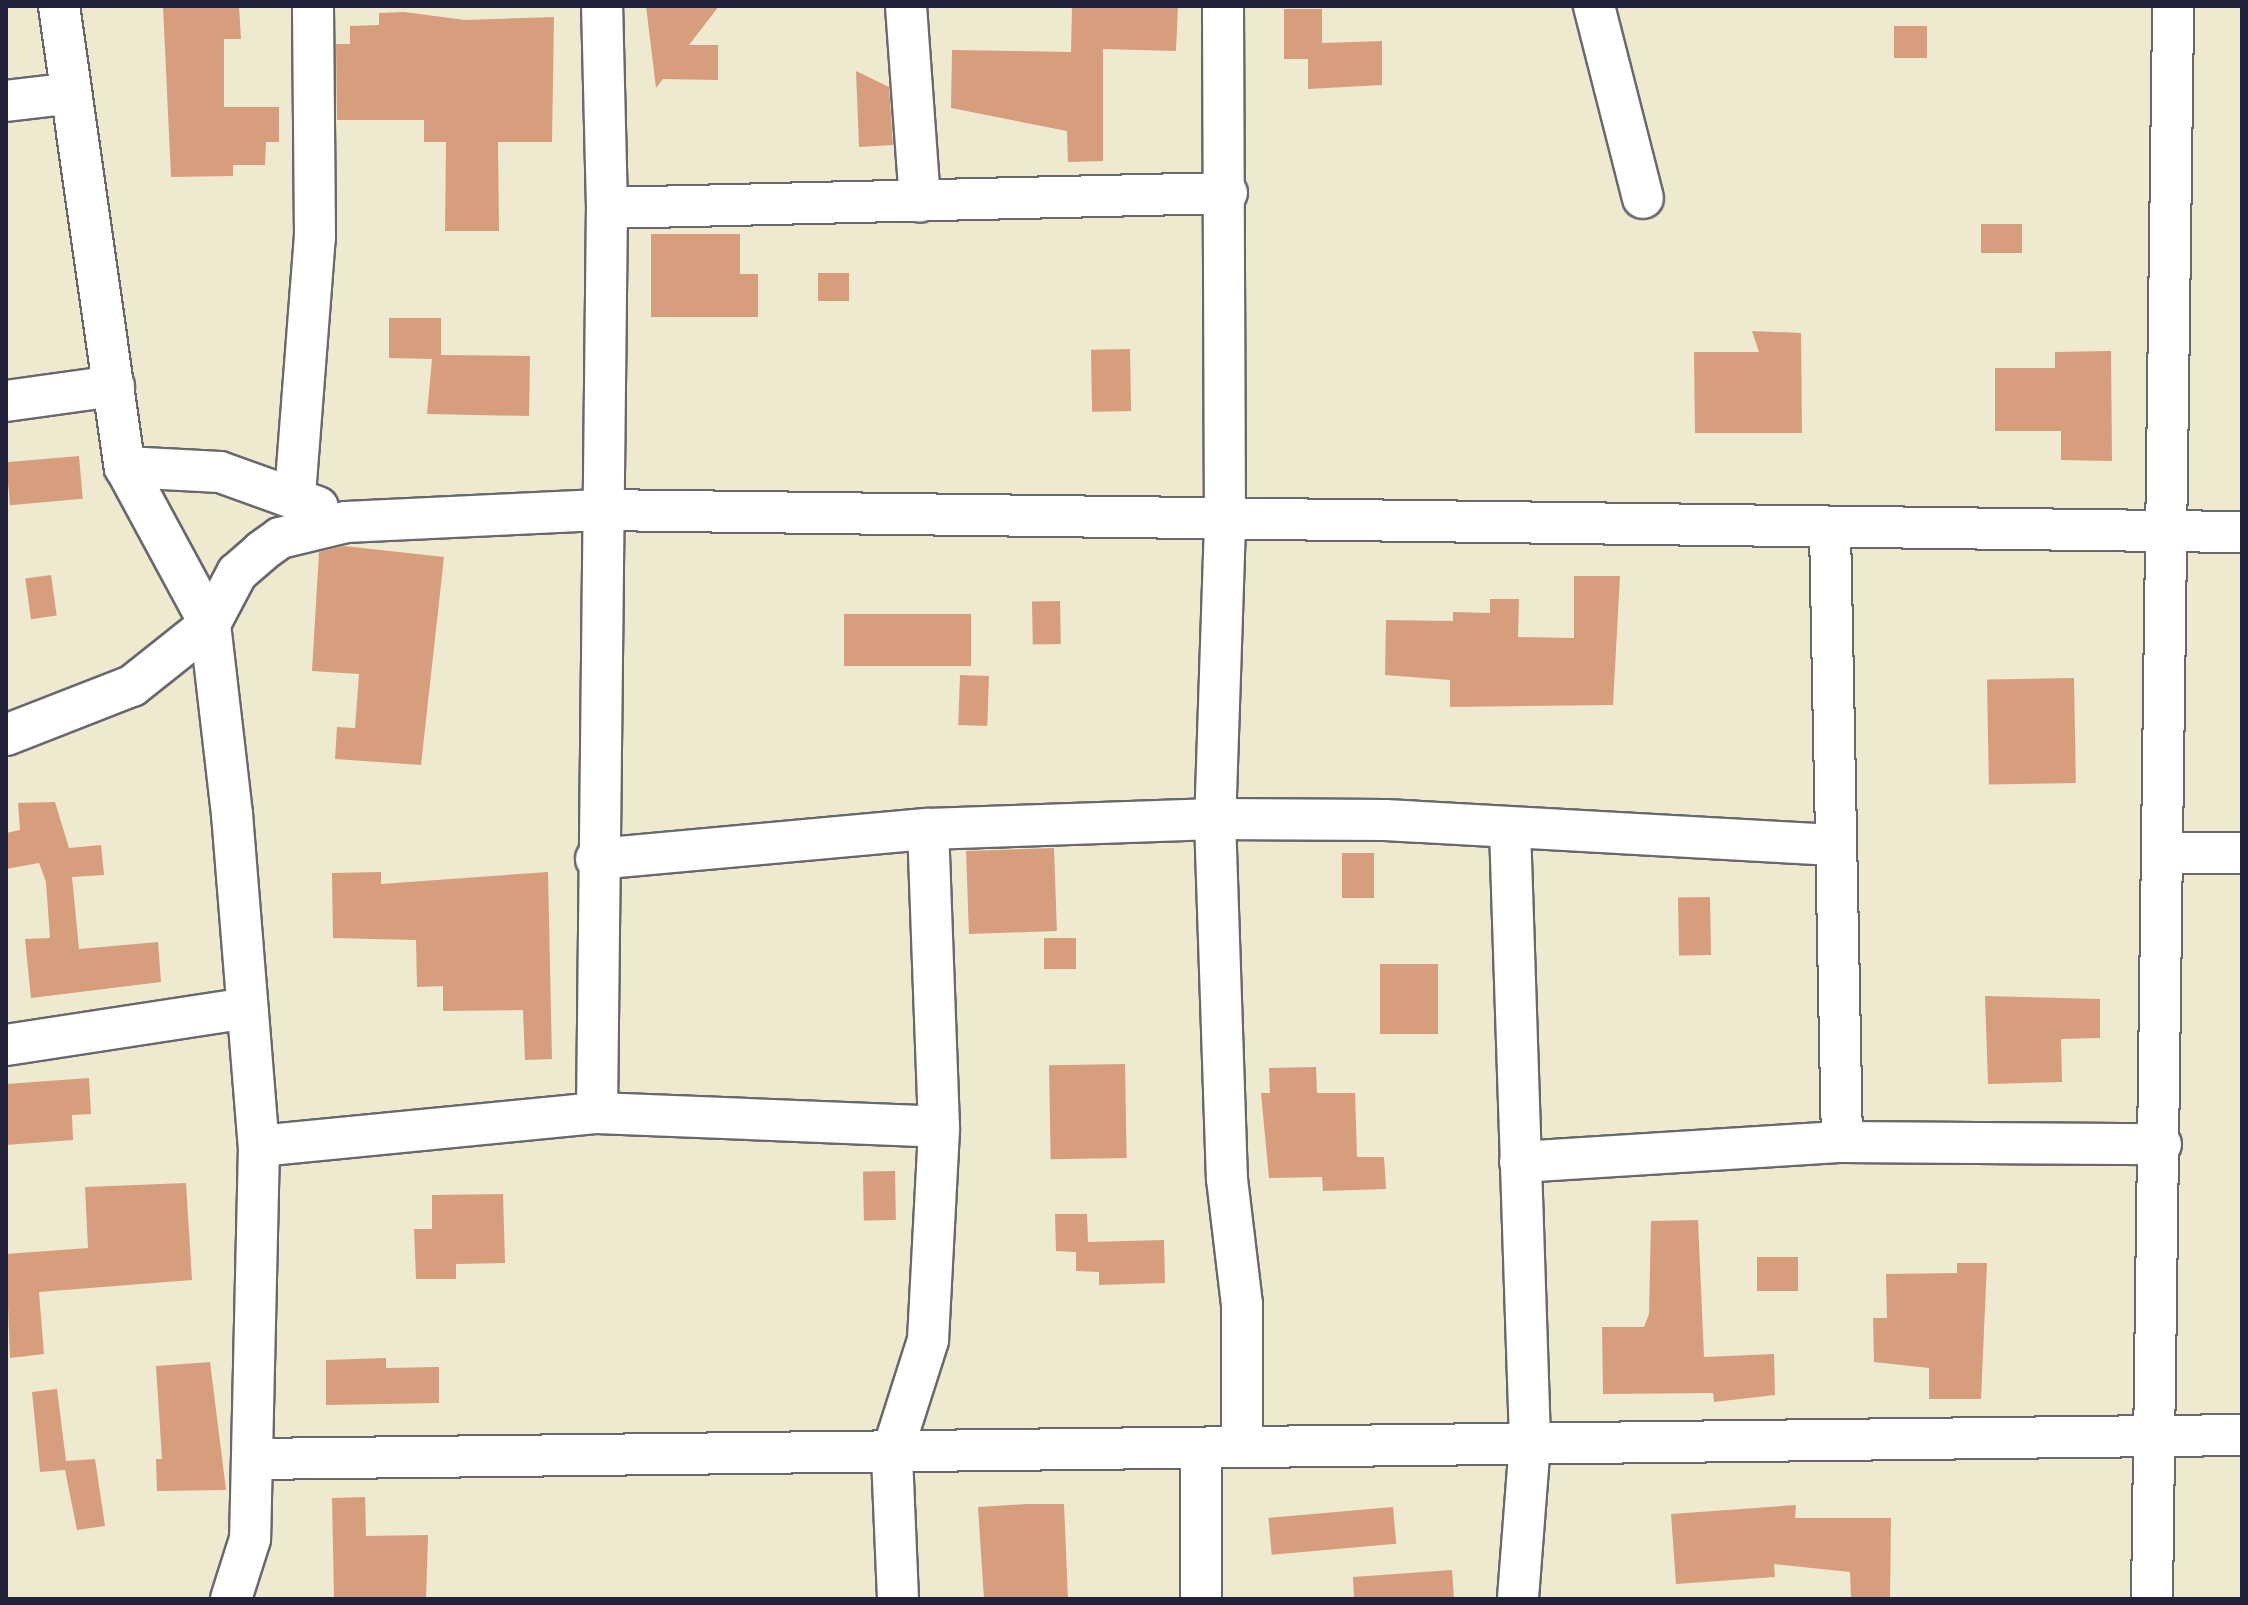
<!DOCTYPE html>
<style>
body{margin:0}
#map{position:relative;width:2248px;height:1605px;overflow:hidden;background:#efe9cf;font-family:"Comic Neue",sans-serif}
div>[style]{position:absolute}
.building>*{inset:0;background:#d79e7e;transform-origin:0 0}
.roads{filter:drop-shadow(2px 0 #6a686f) drop-shadow(-2px 0 #6a686f) drop-shadow(0 2px #6a686f) drop-shadow(0 -2px #6a686f)}
.minor>*{height:40px;margin:-20px;padding:0 20px;transform-origin:20px;border-radius:20px;background:#fff}
span{translate:-50% -50%;white-space:nowrap;text-align:center;line-height:1.15;-webkit-text-stroke:6px #fff;paint-order:stroke}
.frame{position:absolute;inset:0;border:8px solid #22223b;pointer-events:none}
</style>
<div id="map">
<div class="building">
<div style="clip-path:polygon(163px 6px,239px 6px,241px 39px,224px 39px,224px 107px,279px 107px,279px 142px,266px 142px,265px 165px,233px 165px,233px 176px,171px 177px)"></div>
<div style="clip-path:polygon(646px 6px,719px 6px,689px 45px,718px 45px,718px 80px,663px 79px,656px 88px)"></div>
<div style="clip-path:polygon(1072px 6px,1178px 6px,1176px 51px,1103px 49px,1103px 161px,1068px 162px,1067px 131px,951px 108px,952px 50px,1071px 52px)"></div>
<div style="clip-path:polygon(1284px 9px,1322px 9px,1322px 43px,1382px 41px,1382px 85px,1308px 89px,1308px 59px,1284px 59px)"></div>
<div style="clip-path:polygon(404px 12px,465px 20px,554px 17px,552px 142px,498px 142px,499px 231px,445px 231px,446px 142px,424px 142px,424px 120px,337px 120px,336px 44px,350px 44px,350px 26px,379px 25px,379px 13px)"></div>
<div style="left:1894px;top:26px;width:33px;height:32px"></div>
<div style="clip-path:polygon(856px 71px,889px 87px,893px 145px,859px 147px)"></div>
<div style="left:1981px;top:224px;width:41px;height:29px"></div>
<div style="clip-path:polygon(651px 234px,740px 234px,740px 274px,758px 274px,758px 317px,651px 317px)"></div>
<div style="left:818px;top:273px;width:31px;height:28px"></div>
<div style="clip-path:polygon(389px 318px,441px 318px,441px 355px,530px 356px,529px 416px,427px 414px,432px 359px,389px 358px)"></div>
<div style="clip-path:polygon(1752px 331px,1801px 333px,1802px 433px,1695px 433px,1694px 352px,1759px 352px)"></div>
<div style="left:1130px;top:349px;width:62px;height:39px;rotate:89deg"></div>
<div style="clip-path:polygon(2111px 351px,2112px 461px,2061px 460px,2061px 431px,1995px 431px,1995px 368px,2055px 368px,2055px 352px)"></div>
<div style="left:79px;top:456px;width:43px;height:73px;rotate:85deg"></div>
<div style="clip-path:polygon(344px 546px,444px 557px,421px 765px,335px 759px,337px 727px,355px 728px,359px 674px,312px 671px,319px 552px)"></div>
<div style="left:51px;top:575px;width:41px;height:26px;rotate:82deg"></div>
<div style="clip-path:polygon(1574px 576px,1620px 576px,1613px 705px,1450px 707px,1450px 680px,1385px 675px,1386px 620px,1453px 621px,1453px 612px,1490px 613px,1490px 599px,1519px 599px,1518px 637px,1574px 638px)"></div>
<div style="left:1060px;top:601px;width:43px;height:28px;rotate:89deg"></div>
<div style="left:844px;top:614px;width:127px;height:52px"></div>
<div style="left:960px;top:675px;width:29px;height:50px;rotate:2deg"></div>
<div style="left:2074px;top:678px;width:105px;height:87px;rotate:89deg"></div>
<div style="clip-path:polygon(55px 802px,69px 848px,101px 845px,104px 875px,72px 877px,79px 949px,158px 942px,161px 982px,31px 998px,25px 939px,50px 938px,46px 882px,39px 863px,6px 869px,6px 833px,20px 830px,18px 803px)"></div>
<div style="left:1054px;top:848px;width:83px;height:88px;rotate:88deg"></div>
<div style="left:1342px;top:853px;width:32px;height:45px"></div>
<div style="clip-path:polygon(381px 872px,381px 884px,548px 872px,552px 1059px,525px 1060px,523px 1010px,443px 1011px,443px 986px,417px 987px,416px 940px,333px 938px,332px 873px)"></div>
<div style="left:1710px;top:897px;width:58px;height:32px;rotate:89deg"></div>
<div style="left:1076px;top:938px;width:31px;height:32px;rotate:90deg"></div>
<div style="left:1380px;top:964px;width:58px;height:70px"></div>
<div style="clip-path:polygon(1985px 996px,2100px 999px,2100px 1038px,2061px 1039px,2062px 1082px,1988px 1084px)"></div>
<div style="left:1125px;top:1064px;width:94px;height:76px;rotate:89deg"></div>
<div style="clip-path:polygon(1316px 1067px,1317px 1093px,1355px 1093px,1357px 1157px,1384px 1157px,1386px 1189px,1323px 1191px,1322px 1177px,1269px 1178px,1261px 1093px,1270px 1093px,1269px 1068px)"></div>
<div style="clip-path:polygon(89px 1078px,91px 1114px,72px 1115px,73px 1140px,6px 1145px,6px 1084px)"></div>
<div style="left:895px;top:1171px;width:49px;height:32px;rotate:89deg"></div>
<div style="clip-path:polygon(186px 1183px,192px 1280px,39px 1292px,44px 1354px,10px 1358px,6px 1254px,88px 1248px,85px 1187px)"></div>
<div style="clip-path:polygon(503px 1194px,505px 1263px,456px 1264px,456px 1279px,416px 1279px,414px 1229px,432px 1229px,432px 1195px)"></div>
<div style="clip-path:polygon(1055px 1214px,1087px 1214px,1088px 1242px,1164px 1240px,1165px 1283px,1099px 1285px,1099px 1272px,1076px 1271px,1076px 1252px,1056px 1251px)"></div>
<div style="clip-path:polygon(1698px 1220px,1704px 1357px,1774px 1354px,1775px 1395px,1714px 1402px,1713px 1393px,1603px 1394px,1602px 1327px,1644px 1327px,1649px 1314px,1651px 1221px)"></div>
<div style="left:1757px;top:1257px;width:41px;height:34px"></div>
<div style="clip-path:polygon(1957px 1263px,1987px 1263px,1981px 1399px,1929px 1399px,1929px 1368px,1874px 1362px,1873px 1318px,1887px 1318px,1886px 1274px,1957px 1273px)"></div>
<div style="clip-path:polygon(386px 1358px,386px 1368px,439px 1367px,439px 1403px,326px 1405px,326px 1360px)"></div>
<div style="clip-path:polygon(210px 1362px,226px 1490px,157px 1491px,156px 1459px,162px 1459px,156px 1366px)"></div>
<div style="clip-path:polygon(57px 1389px,66px 1461px,95px 1459px,105px 1526px,77px 1530px,65px 1470px,40px 1472px,32px 1392px)"></div>
<div style="clip-path:polygon(365px 1497px,366px 1536px,428px 1535px,426px 1599px,334px 1599px,332px 1498px)"></div>
<div style="clip-path:polygon(1027px 1504px,1064px 1504px,1068px 1599px,984px 1599px,978px 1507px)"></div>
<div style="clip-path:polygon(1796px 1505px,1795px 1518px,1891px 1518px,1890px 1599px,1851px 1599px,1850px 1572px,1774px 1564px,1775px 1577px,1676px 1584px,1671px 1514px)"></div>
<div style="left:1393px;top:1507px;width:37px;height:125px;rotate:85deg"></div>
<div style="clip-path:polygon(1452px 1570px,1454px 1599px,1354px 1599px,1353px 1577px)"></div>
</div>
<div class="roads">
<div class="minor">
<div style="left:59px;top:6px;width:466px;rotate:81.9deg"></div>
<div style="left:125px;top:467px;width:179px;rotate:61.6deg"></div>
<div style="left:210px;top:624px;width:191px;rotate:83.4deg"></div>
<div style="left:232px;top:814px;width:333px;rotate:85.4deg"></div>
<div style="left:259px;top:1146px;width:393px;rotate:91.3deg"></div>
<div style="left:250px;top:1539px;width:63px;rotate:107.6deg"></div>
<div style="left:906px;top:6px;width:196px;rotate:85.9deg"></div>
<div style="left:1223px;top:6px;width:518px;rotate:89.78deg"></div>
<div style="left:1225px;top:524px;width:295px;rotate:91.9deg"></div>
<div style="left:1215px;top:819px;width:360px;rotate:88.1deg"></div>
<div style="left:1227px;top:1179px;width:126px;rotate:83.2deg"></div>
<div style="left:1242px;top:1304px;width:143px;rotate:90deg"></div>
<div style="left:1594px;top:6px;width:198px;rotate:75.7deg"></div>
<div style="left:6px;top:101px;width:60px;rotate:-6.7deg"></div>
<div style="left:607px;top:208px;width:620px;rotate:-1.39deg"></div>
<div style="left:6px;top:401px;width:109px;rotate:-7.9deg"></div>
<div style="left:125px;top:467px;width:95px;rotate:3deg"></div>
<div style="left:220px;top:472px;width:104px;rotate:19.7deg"></div>
<div style="left:295px;top:495px;width:259px;rotate:-85.6deg"></div>
<div style="left:315px;top:237px;width:231px;rotate:-90.5deg"></div>
<div style="left:1830px;top:529px;width:613px;rotate:88.88deg"></div>
<div style="left:6px;top:735px;width:135px;rotate:-21.3deg"></div>
<div style="left:132px;top:686px;width:100px;rotate:-38.5deg"></div>
<div style="left:210px;top:624px;width:58px;rotate:-62.1deg"></div>
<div style="left:237px;top:573px;width:33px;rotate:-41deg"></div>
<div style="left:262px;top:551px;width:22px;rotate:-36deg"></div>
<div style="left:280px;top:538px;width:68px;rotate:-13.6deg"></div>
<div style="left:346px;top:522px;width:254px;rotate:-2.7deg"></div>
<div style="left:600px;top:510px;width:1642px;rotate:0.77deg"></div>
<div style="left:1510px;top:828px;width:614px;rotate:88.13deg"></div>
<div style="left:1530px;top:1442px;width:157px;rotate:94.4deg"></div>
<div style="left:2164px;top:853px;width:78px"></div>
<div style="left:596px;top:859px;width:333px;rotate:-5.2deg"></div>
<div style="left:928px;top:829px;width:287px;rotate:-2deg"></div>
<div style="left:1215px;top:819px;width:170px;rotate:0.3deg"></div>
<div style="left:1385px;top:820px;width:449px;rotate:3.2deg"></div>
<div style="left:6px;top:1045px;width:244px;rotate:-8.7deg"></div>
<div style="left:597px;top:1113px;width:905px;rotate:-89.37deg"></div>
<div style="left:607px;top:208px;width:202px;rotate:-91.4deg"></div>
<div style="left:259px;top:1146px;width:340px;rotate:-5.6deg"></div>
<div style="left:597px;top:1113px;width:342px;rotate:2.3deg"></div>
<div style="left:1520px;top:1162px;width:323px;rotate:-3.6deg"></div>
<div style="left:1842px;top:1142px;width:319px;rotate:0.4deg"></div>
<div style="left:1201px;top:1448px;width:151px;rotate:90deg"></div>
<div style="left:252px;top:1459px;width:1990px;rotate:-0.69deg"></div>
<div style="left:898px;top:1599px;width:146px;rotate:-92.4deg"></div>
<div style="left:892px;top:1453px;width:119px;rotate:-72.3deg"></div>
<div style="left:928px;top:1340px;width:213px;rotate:-87deg"></div>
<div style="left:939px;top:1127px;width:298px;rotate:-92.1deg"></div>
<div style="left:2152px;top:1599px;width:1593px;rotate:-89.24deg"></div>
</div>
</div>
<div class="frame"></div>
</div>
